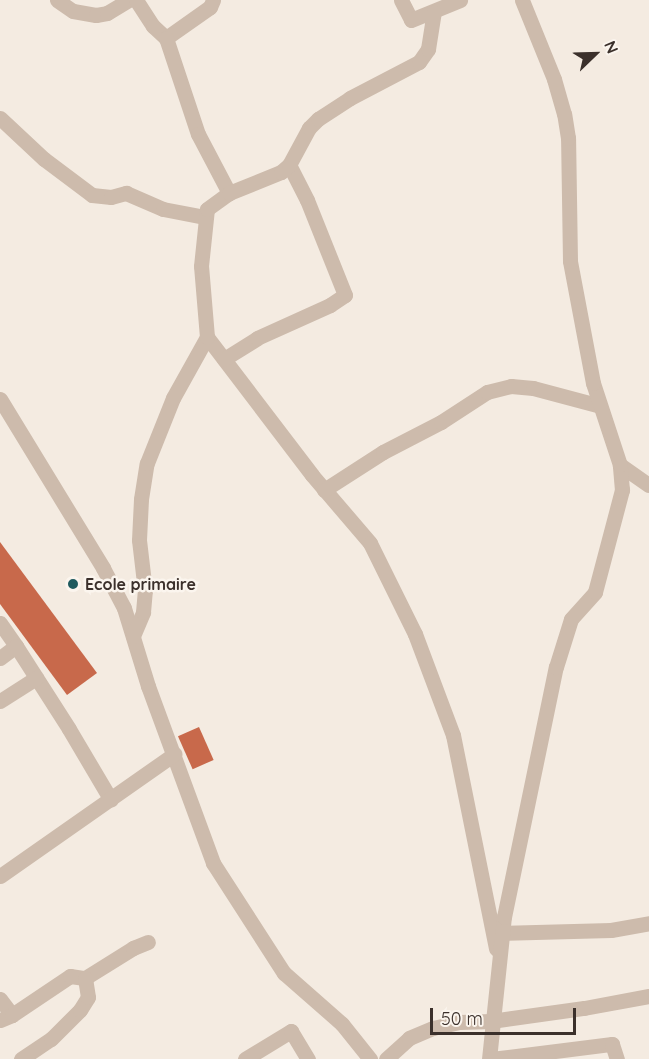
<!DOCTYPE html>
<style>
body{margin:0}
#map{position:relative;width:649px;height:1059px;overflow:hidden;background:#f4ebe1;font-family:Quicksand,sans-serif}
div>[style]{position:absolute}
.building>*{inset:0;background:#c8694b;transform-origin:0 0}
.minor>*{height:15px;margin:-7.5px;padding:0 7.5px;transform-origin:7.5px;border-radius:7.5px;background:#cdbbac}
.dots>*{width:16px;height:16px;translate:-50% -50%;box-sizing:border-box;border:3px solid #fbf5ee;border-radius:50%}
span{translate:-50% -50%;white-space:nowrap;text-align:center;line-height:1.15;-webkit-text-stroke:5px #fbf5ee;paint-order:stroke}
.poi-label{font-size:16px;color:#3b302b;font-weight:700}
.left{translate:0 -50%;text-align:left}
.north{position:absolute;left:565px;top:24px;width:60px;height:60px;-webkit-text-stroke:4px #fbf5ee;paint-order:stroke;rotate:67deg;font-size:16px;font-weight:700;line-height:24px;text-align:center;color:#3b302b}
.north::after{content:'';display:block;margin:auto;width:21px;height:27px;background:#3b302b;clip-path:polygon(50% 0,100% 100%,50% 72%,0 100%)}
.scale{position:absolute;left:430px;top:1008px;width:146px;height:27px;box-sizing:border-box;border:3px solid #3b302b;border-top:0;padding-left:8px;font-size:18px;line-height:21px;white-space:nowrap;color:#3b302b;-webkit-text-stroke:4px #fbf5ee;paint-order:stroke}
</style>
<div id="map">
<div class="building">
<div style="clip-path:polygon(0 542px,97px 673px,67px 695px,0 604px)"></div>
<div style="left:199px;top:727px;width:36px;height:23px;rotate:66deg"></div>
</div>
<div class="minor">
<div style="left:57px;top:0;width:19px;rotate:35deg"></div>
<div style="left:73px;top:11px;width:23px;rotate:10deg"></div>
<div style="left:96px;top:15px;width:11px;rotate:-10deg"></div>
<div style="left:107px;top:13px;width:26px;rotate:-31deg"></div>
<div style="left:136px;top:0;width:31px;rotate:57deg"></div>
<div style="left:153px;top:26px;width:18px;rotate:43deg"></div>
<div style="left:213px;top:0;width:8px;rotate:113deg"></div>
<div style="left:210px;top:7px;width:54px;rotate:144.8deg"></div>
<div style="left:166px;top:38px;width:101px;rotate:71.6deg"></div>
<div style="left:198px;top:134px;width:67px;rotate:62.3deg"></div>
<div style="left:401px;top:0;width:22px;rotate:63deg"></div>
<div style="left:411px;top:20px;width:53px;rotate:-22.2deg"></div>
<div style="left:0;top:118px;width:60px;rotate:43deg"></div>
<div style="left:44px;top:159px;width:60px;rotate:36.9deg"></div>
<div style="left:92px;top:195px;width:19px;rotate:6deg"></div>
<div style="left:111px;top:197px;width:16px;rotate:-15deg"></div>
<div style="left:126px;top:193px;width:40px;rotate:23.4deg"></div>
<div style="left:163px;top:209px;width:43px;rotate:10.8deg"></div>
<div style="left:207px;top:337px;width:173px;rotate:52.7deg"></div>
<div style="left:312px;top:475px;width:89px;rotate:49.5deg"></div>
<div style="left:370px;top:543px;width:102px;rotate:63.7deg"></div>
<div style="left:415px;top:634px;width:108px;rotate:69.4deg"></div>
<div style="left:453px;top:735px;width:218px;rotate:78.6deg"></div>
<div style="left:224px;top:359px;width:39px;rotate:-32deg"></div>
<div style="left:257px;top:338px;width:80px;rotate:-24.3deg"></div>
<div style="left:330px;top:305px;width:18px;rotate:-34deg"></div>
<div style="left:345px;top:295px;width:102px;rotate:-111.8deg"></div>
<div style="left:307px;top:200px;width:39px;rotate:-117deg"></div>
<div style="left:0;top:399px;width:198px;rotate:58.6deg"></div>
<div style="left:103px;top:568px;width:45px;rotate:62.3deg"></div>
<div style="left:124px;top:608px;width:82px;rotate:72.9deg"></div>
<div style="left:148px;top:686px;width:189px;rotate:69.8deg"></div>
<div style="left:213px;top:863px;width:131px;rotate:57.2deg"></div>
<div style="left:284px;top:973px;width:77px;rotate:41.3deg"></div>
<div style="left:342px;top:1024px;width:45px;rotate:51.3deg"></div>
<div style="left:620px;top:465px;width:35px;rotate:35deg"></div>
<div style="left:324px;top:490px;width:70px;rotate:-32.8deg"></div>
<div style="left:383px;top:452px;width:65px;rotate:-27.3deg"></div>
<div style="left:441px;top:422px;width:55px;rotate:-33.1deg"></div>
<div style="left:487px;top:392px;width:25px;rotate:-14deg"></div>
<div style="left:511px;top:386px;width:22px;rotate:5deg"></div>
<div style="left:533px;top:388px;width:69px;rotate:15deg"></div>
<div style="left:0;top:623px;width:28px;rotate:55deg"></div>
<div style="left:133px;top:636px;width:26px;rotate:-67deg"></div>
<div style="left:143px;top:612px;width:21px;rotate:-85deg"></div>
<div style="left:145px;top:591px;width:51px;rotate:-96.7deg"></div>
<div style="left:139px;top:540px;width:41px;rotate:-87.2deg"></div>
<div style="left:141px;top:499px;width:36px;rotate:-81deg"></div>
<div style="left:147px;top:463px;width:70px;rotate:-68.2deg"></div>
<div style="left:173px;top:398px;width:70px;rotate:-60.9deg"></div>
<div style="left:207px;top:337px;width:71px;rotate:-94.8deg"></div>
<div style="left:201px;top:266px;width:57px;rotate:-84deg"></div>
<div style="left:207px;top:209px;width:27px;rotate:-36deg"></div>
<div style="left:229px;top:193px;width:56px;rotate:-22deg"></div>
<div style="left:281px;top:172px;width:11px;rotate:-41deg"></div>
<div style="left:289px;top:165px;width:42px;rotate:-61.6deg"></div>
<div style="left:309px;top:128px;width:13px;rotate:-45deg"></div>
<div style="left:318px;top:119px;width:38px;rotate:-33deg"></div>
<div style="left:350px;top:98px;width:78px;rotate:-27.6deg"></div>
<div style="left:419px;top:62px;width:16px;rotate:-55deg"></div>
<div style="left:428px;top:49px;width:37px;rotate:-81deg"></div>
<div style="left:0;top:658px;width:20px;rotate:-37deg"></div>
<div style="left:16px;top:646px;width:98px;rotate:57.4deg"></div>
<div style="left:69px;top:729px;width:82px;rotate:59.4deg"></div>
<div style="left:0;top:701px;width:43px;rotate:-32.6deg"></div>
<div style="left:0;top:876px;width:213px;rotate:-35deg"></div>
<div style="left:502px;top:933px;width:109px;rotate:-1.6deg"></div>
<div style="left:611px;top:930px;width:39px;rotate:-10deg"></div>
<div style="left:0;top:999px;width:20px;rotate:53deg"></div>
<div style="left:12px;top:1015px;width:13px;rotate:157deg"></div>
<div style="left:12px;top:1015px;width:70px;rotate:-33.9deg"></div>
<div style="left:70px;top:976px;width:15px;rotate:8deg"></div>
<div style="left:85px;top:978px;width:57px;rotate:-32deg"></div>
<div style="left:133px;top:948px;width:16px;rotate:-22deg"></div>
<div style="left:21px;top:1059px;width:36px;rotate:-34deg"></div>
<div style="left:51px;top:1039px;width:41px;rotate:-45deg"></div>
<div style="left:80px;top:1010px;width:15px;rotate:-58deg"></div>
<div style="left:88px;top:997px;width:19px;rotate:-99deg"></div>
<div style="left:245px;top:1059px;width:54px;rotate:-31.3deg"></div>
<div style="left:291px;top:1031px;width:33px;rotate:59deg"></div>
<div style="left:386px;top:1059px;width:31px;rotate:-42deg"></div>
<div style="left:409px;top:1038px;width:26px;rotate:-23deg"></div>
<div style="left:433px;top:1028px;width:28px;rotate:-13deg"></div>
<div style="left:460px;top:1022px;width:31px;rotate:-2deg"></div>
<div style="left:491px;top:1021px;width:94px;rotate:-8deg"></div>
<div style="left:584px;top:1008px;width:66px;rotate:-10.5deg"></div>
<div style="left:489px;top:1059px;width:143px;rotate:-84deg"></div>
<div style="left:504px;top:917px;width:255px;rotate:-78.3deg"></div>
<div style="left:556px;top:667px;width:50px;rotate:-72.6deg"></div>
<div style="left:571px;top:619px;width:36px;rotate:-48deg"></div>
<div style="left:595px;top:592px;width:106px;rotate:-75.2deg"></div>
<div style="left:622px;top:490px;width:25px;rotate:-95deg"></div>
<div style="left:620px;top:465px;width:86px;rotate:-108.2deg"></div>
<div style="left:593px;top:383px;width:124px;rotate:-100.7deg"></div>
<div style="left:570px;top:261px;width:123px;rotate:-90.9deg"></div>
<div style="left:568px;top:138px;width:24px;rotate:-99deg"></div>
<div style="left:564px;top:114px;width:36px;rotate:-106deg"></div>
<div style="left:554px;top:79px;width:85px;rotate:-112.1deg"></div>
<div style="left:491px;top:1059px;width:122px;rotate:-7.1deg"></div>
<div style="left:612px;top:1044px;width:16px;rotate:72deg"></div>
</div>
<div class="dots">
<div style="left:73px;top:584px;background:#1f5a5e"></div>
</div>
<div class="poi-label">
<span class="left" style="left:85px;top:584px">Ecole primaire</span>
</div>
<div class="north">N</div>
<div class="scale">50 m</div>
</div>
